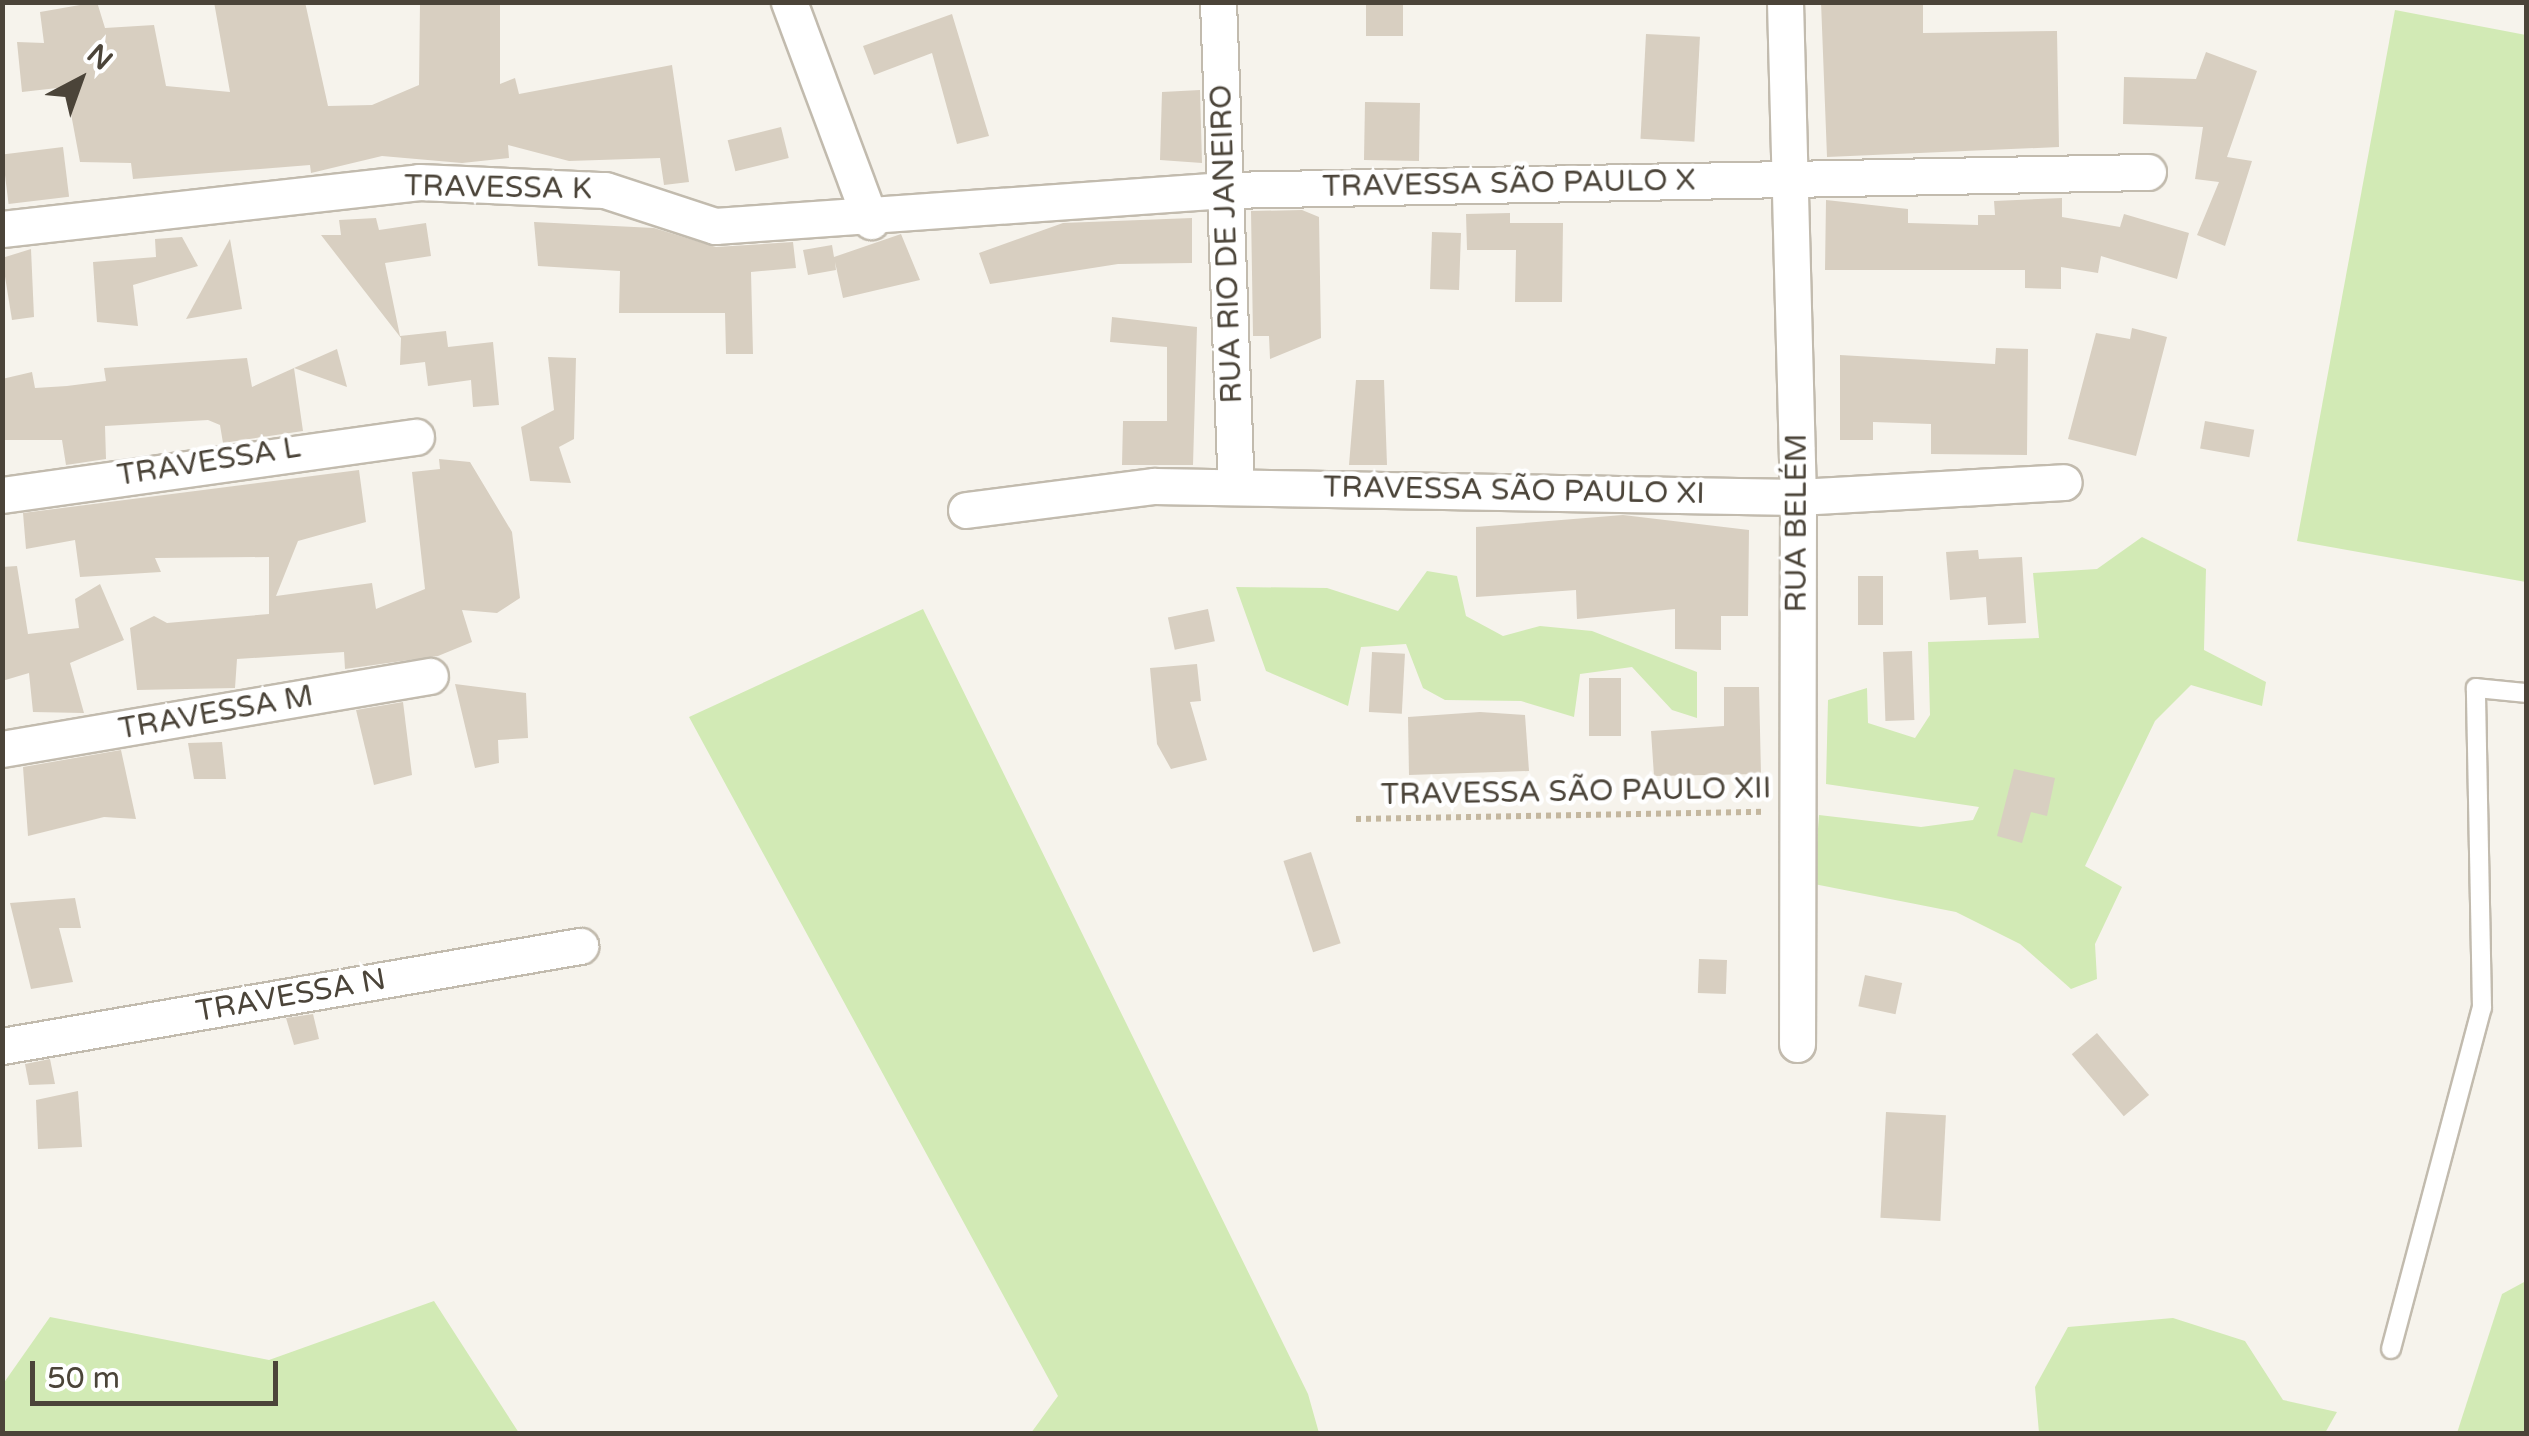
<!DOCTYPE html>
<meta charset="utf-8">
<style>
body{margin:0}
#map{position:relative;width:2529px;height:1436px;overflow:hidden;background:#f6f3ec;font-family:"Varela Round",sans-serif}
div>[style]{position:absolute}
.green>*{inset:0;background:#d2eab5}
.building>*{inset:0;background:#d8cfc1;transform-origin:0 0}
.path>*{height:6px;margin-top:-3px;transform-origin:0;background:repeating-linear-gradient(90deg,#c4b79f 0 5px,transparent 0 10px)}
.roads{filter:drop-shadow(2px 0 #c2bbae) drop-shadow(-2px 0 #c2bbae) drop-shadow(0 2px #c2bbae) drop-shadow(0 -2px #c2bbae)}
.lane>*{height:18px;margin:-9px;padding:0 9px;transform-origin:9px;border-radius:9px;background:#fff}
.street>*{height:35px;margin:-17.5px;padding:0 17.5px;transform-origin:17.5px;border-radius:17.5px;background:#fff}
span{translate:-50% -50%;white-space:nowrap;text-align:center;line-height:1.15;-webkit-text-stroke:9px #fff;paint-order:stroke}
.street-label{font-size:30px;color:#4b4439}
.frame{position:absolute;inset:0;border:5px solid #4b4439;pointer-events:none}
.north{position:absolute;left:30px;top:30px;width:100px;height:100px;-webkit-text-stroke:8px #fff;paint-order:stroke;rotate:41deg;font-size:28px;font-weight:700;line-height:40px;text-align:center;color:#4b4439}
.north::after{content:'';display:block;margin:auto;width:35px;height:45px;background:#4b4439;clip-path:polygon(50% 0,100% 100%,50% 72%,0 100%)}
.scale{position:absolute;left:30px;top:1361px;width:248px;height:45px;box-sizing:border-box;border:5px solid #4b4439;border-top:0;padding-left:12px;font-size:30px;line-height:35px;white-space:nowrap;color:#4b4439;-webkit-text-stroke:8px #fff;paint-order:stroke}
</style>
<div id="map">
<div class="green">
<div style="clip-path:polygon(2395px 10px,2526px 35px,2526px 582px,2297px 541px)"></div>
<div style="clip-path:polygon(2142px 537px,2206px 569px,2204px 650px,2266px 682px,2262px 706px,2191px 685px,2155px 721px,2085px 866px,2122px 887px,2095px 944px,2097px 979px,2071px 989px,2020px 944px,1956px 912px,1814px 884px,1819px 815px,1921px 827px,1973px 820px,1979px 807px,1826px 784px,1828px 700px,1867px 688px,1868px 723px,1915px 738px,1930px 715px,1928px 642px,2039px 638px,2033px 573px,2097px 569px)"></div>
<div style="clip-path:polygon(1427px 571px,1457px 576px,1466px 616px,1503px 636px,1540px 626px,1592px 631px,1697px 672px,1697px 718px,1672px 710px,1632px 667px,1580px 674px,1574px 717px,1521px 701px,1445px 700px,1423px 688px,1406px 644px,1361px 647px,1348px 706px,1266px 671px,1236px 587px,1327px 588px,1398px 611px)"></div>
<div style="clip-path:polygon(923px 609px,1308px 1394px,1319px 1433px,1031px 1433px,1058px 1396px,689px 717px)"></div>
<div style="clip-path:polygon(2526px 1281px,2526px 1433px,2457px 1433px,2502px 1294px)"></div>
<div style="clip-path:polygon(434px 1301px,519px 1433px,3px 1433px,3px 1384px,50px 1317px,269px 1360px)"></div>
<div style="clip-path:polygon(2173px 1318px,2245px 1341px,2283px 1400px,2337px 1412px,2325px 1433px,2039px 1433px,2035px 1387px,2068px 1327px)"></div>
</div>
<div class="building">
<div style="clip-path:polygon(97px 2px,105px 28px,154px 25px,166px 86px,230px 92px,214px 2px,305px 2px,328px 106px,372px 105px,419px 85px,420px 2px,500px 2px,500px 84px,515px 78px,519px 94px,672px 65px,689px 182px,664px 185px,660px 158px,569px 161px,508px 145px,509px 158px,462px 163px,382px 156px,311px 173px,310px 165px,133px 179px,131px 163px,80px 162px,66px 87px,22px 92px,17px 42px,44px 43px,40px 12px)"></div>
<div style="left:1366px;top:2px;width:37px;height:34px"></div>
<div style="clip-path:polygon(1821px 2px,1923px 2px,1923px 33px,2057px 31px,2059px 147px,1827px 157px)"></div>
<div style="clip-path:polygon(952px 14px,989px 136px,957px 144px,932px 53px,874px 75px,863px 46px)"></div>
<div style="left:1646px;top:34px;width:54px;height:105px;rotate:3deg"></div>
<div style="clip-path:polygon(2206px 52px,2257px 71px,2227px 157px,2252px 161px,2225px 246px,2197px 235px,2219px 182px,2195px 179px,2203px 127px,2123px 124px,2124px 77px,2196px 79px)"></div>
<div style="clip-path:polygon(1200px 90px,1202px 163px,1160px 160px,1162px 92px)"></div>
<div style="left:1365px;top:102px;width:55px;height:58px;rotate:1deg"></div>
<div style="left:781px;top:127px;width:32px;height:55px;rotate:76deg"></div>
<div style="left:63px;top:147px;width:50px;height:61px;rotate:83deg"></div>
<div style="clip-path:polygon(2062px 198px,2062px 217px,2120px 227px,2124px 214px,2189px 233px,2177px 279px,2101px 256px,2098px 273px,2061px 267px,2061px 289px,2025px 288px,2025px 270px,1825px 270px,1826px 200px,1908px 209px,1908px 223px,1978px 225px,1978px 215px,1995px 215px,1994px 201px)"></div>
<div style="clip-path:polygon(1302px 210px,1319px 217px,1321px 338px,1270px 359px,1269px 336px,1253px 336px,1251px 211px)"></div>
<div style="clip-path:polygon(1510px 213px,1510px 223px,1563px 223px,1562px 302px,1515px 302px,1516px 250px,1467px 250px,1466px 214px)"></div>
<div style="clip-path:polygon(376px 218px,379px 230px,426px 223px,431px 256px,385px 263px,400px 336px,446px 331px,448px 347px,493px 342px,499px 405px,473px 407px,471px 380px,428px 386px,425px 362px,400px 365px,401px 338px,321px 235px,341px 235px,339px 220px)"></div>
<div style="clip-path:polygon(1192px 218px,1192px 263px,1118px 264px,990px 284px,979px 253px,1063px 223px)"></div>
<div style="clip-path:polygon(534px 222px,654px 228px,716px 247px,793px 242px,796px 268px,751px 272px,753px 354px,726px 354px,725px 313px,619px 313px,620px 271px,538px 266px)"></div>
<div style="left:1432px;top:232px;width:29px;height:57px;rotate:2deg"></div>
<div style="clip-path:polygon(901px 234px,920px 280px,843px 298px,835px 262px,836px 270px,808px 275px,803px 250px,832px 245px,834px 257px)"></div>
<div style="clip-path:polygon(182px 237px,198px 266px,133px 285px,138px 326px,97px 322px,93px 262px,156px 257px,155px 239px)"></div>
<div style="clip-path:polygon(230px 239px,242px 309px,186px 319px)"></div>
<div style="clip-path:polygon(31px 249px,34px 317px,12px 320px,2px 258px)"></div>
<div style="clip-path:polygon(1112px 317px,1197px 327px,1193px 465px,1122px 465px,1123px 421px,1167px 421px,1167px 347px,1110px 342px)"></div>
<div style="clip-path:polygon(2132px 328px,2167px 337px,2136px 456px,2068px 439px,2096px 333px,2130px 339px)"></div>
<div style="clip-path:polygon(1996px 348px,2028px 349px,2027px 455px,1931px 454px,1931px 424px,1873px 422px,1873px 440px,1840px 440px,1840px 355px,1995px 364px)"></div>
<div style="clip-path:polygon(337px 349px,347px 387px,294px 368px)"></div>
<div style="clip-path:polygon(548px 357px,576px 358px,574px 439px,559px 447px,571px 483px,530px 481px,521px 427px,554px 410px)"></div>
<div style="clip-path:polygon(247px 358px,252px 387px,294px 368px,303px 431px,223px 443px,220px 425px,208px 420px,105px 426px,106px 459px,66px 465px,62px 440px,2px 440px,2px 379px,32px 372px,35px 388px,67px 386px,106px 381px,104px 368px)"></div>
<div style="clip-path:polygon(1356px 380px,1384px 380px,1387px 465px,1349px 465px)"></div>
<div style="left:2205px;top:421px;width:50px;height:28px;rotate:10deg"></div>
<div style="clip-path:polygon(439px 459px,470px 462px,512px 532px,520px 598px,497px 613px,462px 610px,472px 642px,438px 656px,345px 669px,344px 652px,237px 659px,235px 688px,137px 690px,130px 628px,154px 616px,167px 623px,269px 614px,269px 557px,155px 558px,161px 572px,80px 577px,75px 540px,26px 549px,23px 513px,359px 470px,366px 522px,298px 541px,276px 596px,372px 583px,376px 609px,425px 589px,412px 472px,440px 469px)"></div>
<div style="clip-path:polygon(1623px 515px,1749px 530px,1748px 616px,1721px 616px,1721px 650px,1675px 649px,1675px 609px,1577px 619px,1576px 590px,1476px 597px,1476px 527px)"></div>
<div style="clip-path:polygon(1978px 550px,1979px 559px,2022px 557px,2026px 623px,1988px 625px,1986px 597px,1950px 600px,1946px 552px)"></div>
<div style="clip-path:polygon(17px 566px,28px 634px,79px 628px,75px 599px,100px 584px,124px 640px,70px 663px,84px 713px,33px 712px,29px 673px,2px 681px,2px 567px)"></div>
<div style="left:1858px;top:576px;width:25px;height:49px"></div>
<div style="left:1208px;top:609px;width:33px;height:41px;rotate:78deg"></div>
<div style="left:1912px;top:651px;width:69px;height:29px;rotate:88deg"></div>
<div style="left:1372px;top:652px;width:33px;height:60px;rotate:3deg"></div>
<div style="clip-path:polygon(1197px 664px,1201px 701px,1190px 702px,1207px 760px,1171px 769px,1157px 744px,1150px 668px)"></div>
<div style="left:1589px;top:678px;width:32px;height:58px"></div>
<div style="clip-path:polygon(455px 684px,526px 693px,528px 738px,498px 740px,499px 763px,475px 768px)"></div>
<div style="clip-path:polygon(1724px 687px,1759px 687px,1761px 774px,1654px 776px,1651px 731px,1724px 726px)"></div>
<div style="clip-path:polygon(403px 702px,412px 775px,374px 785px,356px 710px)"></div>
<div style="clip-path:polygon(1480px 712px,1525px 715px,1529px 771px,1409px 775px,1408px 717px)"></div>
<div style="clip-path:polygon(222px 742px,226px 779px,194px 779px,188px 743px)"></div>
<div style="clip-path:polygon(121px 750px,136px 819px,104px 817px,28px 836px,23px 767px)"></div>
<div style="clip-path:polygon(2014px 769px,2055px 778px,2047px 816px,2031px 812px,2022px 843px,1997px 836px)"></div>
<div style="left:1311px;top:852px;width:96px;height:29px;rotate:72deg"></div>
<div style="clip-path:polygon(75px 898px,81px 928px,59px 928px,73px 982px,31px 989px,10px 903px)"></div>
<div style="left:1699px;top:959px;width:28px;height:34px;rotate:2deg"></div>
<div style="left:1865px;top:975px;width:38px;height:32px;rotate:12deg"></div>
<div style="clip-path:polygon(313px 1014px,319px 1039px,294px 1045px,286px 1018px)"></div>
<div style="left:2097px;top:1033px;width:81px;height:33px;rotate:50deg"></div>
<div style="clip-path:polygon(50px 1059px,55px 1084px,29px 1085px,25px 1064px)"></div>
<div style="clip-path:polygon(78px 1091px,82px 1147px,38px 1149px,36px 1100px)"></div>
<div style="left:1886px;top:1112px;width:60px;height:106px;rotate:3deg"></div>
</div>
<div class="path">
<div style="left:1356px;top:819px;width:409px;rotate:-1deg"></div>
</div>
<div class="roads">
<div class="lane">
<div style="left:2391px;top:1349px;width:353px;rotate:-75.1deg"></div>
<div style="left:2482px;top:1008px;width:320px;rotate:-91.1deg"></div>
<div style="left:2476px;top:688px;width:50px;rotate:5.7deg"></div>
</div>
<div class="street">
<div style="left:789px;top:2px;width:234px;rotate:69.5deg"></div>
<div style="left:1218px;top:2px;width:483px;rotate:87.9deg"></div>
<div style="left:1785px;top:2px;width:495px;rotate:88.5deg"></div>
<div style="left:1798px;top:497px;width:547px;rotate:90.1deg"></div>
<div style="left:2px;top:229px;width:420px;rotate:-6.4deg"></div>
<div style="left:419px;top:182px;width:186px;rotate:2.5deg"></div>
<div style="left:605px;top:190px;width:116px;rotate:18.1deg"></div>
<div style="left:715px;top:226px;width:511px;rotate:-4.04deg"></div>
<div style="left:1225px;top:190px;width:923px;rotate:-1.12deg"></div>
<div style="left:2px;top:495px;width:418px;rotate:-8deg"></div>
<div style="left:966px;top:510px;width:190px;rotate:-7.3deg"></div>
<div style="left:1154px;top:486px;width:644px;rotate:0.98deg"></div>
<div style="left:1798px;top:497px;width:266px;rotate:-3.2deg"></div>
<div style="left:2px;top:749px;width:434px;rotate:-9.7deg"></div>
<div style="left:2px;top:1046px;width:587px;rotate:-9.82deg"></div>
</div>
</div>
<div class="street-label">
<span style="left:1509px;top:184px;rotate:-1deg">TRAVESSA SÃO PAULO X</span>
<span style="left:498px;top:188px;rotate:1deg">TRAVESSA K</span>
<span style="left:1227px;top:244px;rotate:-92deg">RUA RIO DE JANEIRO</span>
<span style="left:209px;top:462px;rotate:-9deg">TRAVESSA L</span>
<span style="left:1514px;top:491px;rotate:1deg">TRAVESSA SÃO PAULO XI</span>
<span style="left:1797px;top:523px;rotate:-90deg">RUA BELÉM</span>
<span style="left:216px;top:713px;rotate:-10deg">TRAVESSA M</span>
<span style="left:1576px;top:792px;rotate:-1deg">TRAVESSA SÃO PAULO XII</span>
<span style="left:291px;top:996px;rotate:-10deg">TRAVESSA N</span>
</div>
<div class="frame"></div>
<div class="north">N</div>
<div class="scale">50 m</div>
</div>
